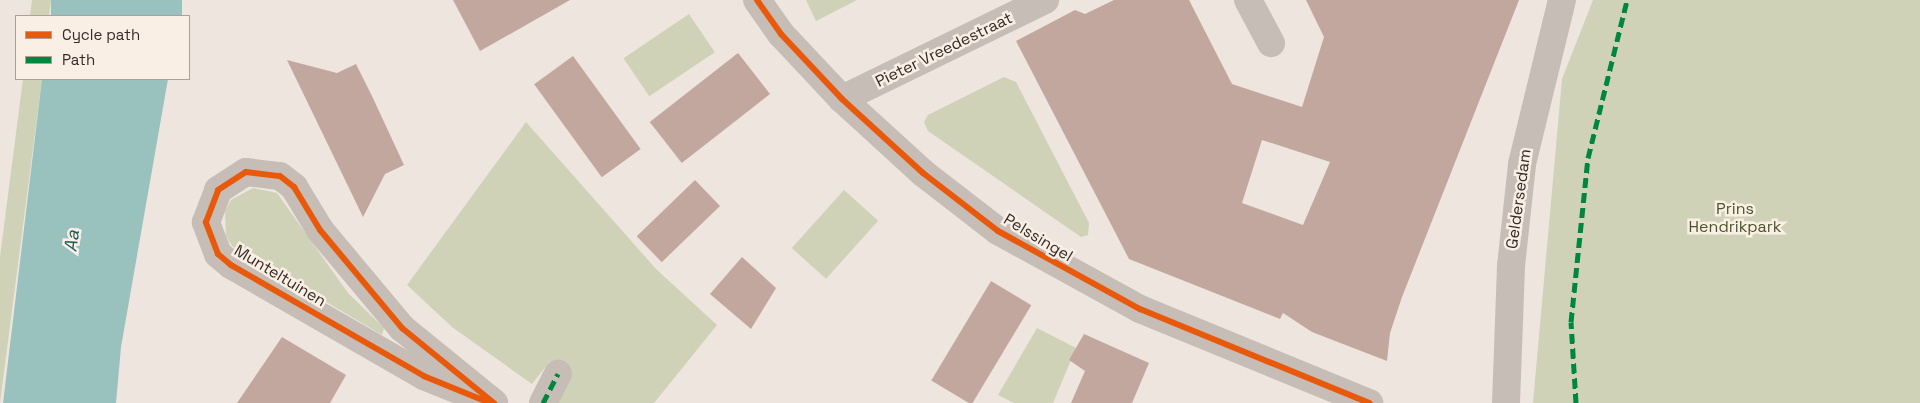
<!DOCTYPE html>
<style>
body{margin:0}
#map{position:relative;width:1920px;height:403px;overflow:hidden;background:#ede5de;font-family:"Space Grotesk",sans-serif}
div>[style]{position:absolute}
.green>*{inset:0;background:#cfd2b7;transform-origin:0 0}
.water>*{inset:0;background:#99c1be;transform-origin:0 0}
.building>*{inset:0;background:#c2a79e;transform-origin:0 0}
.minor>*{height:28px;margin:-14px;padding:0 14px;transform-origin:14px;border-radius:14px;background:#c6bdb7}
.quiet>*{height:5px;margin-top:-2.5px;transform-origin:0;background:repeating-linear-gradient(90deg,#00873e 0 10px,transparent 0 15px)}
.cycleway>*{height:6px;margin:-3px;padding:0 3px;transform-origin:3px;border-radius:3px;background:#e8590c}
span{translate:-50% -50%;white-space:nowrap;text-align:center;line-height:1.15;-webkit-text-stroke:5px #faefe5;paint-order:stroke}
.street-label{font-size:16px;color:#362a26}
.park-label{font-size:16px;color:#485628}
.water-label{font-size:18px;color:#185b5b;font-style:italic}
.legend{position:absolute;left:15px;top:15px;width:175px;height:65px;box-sizing:border-box;background:#faefe5;border:1px solid #aca099;margin:0;padding:6px 9px;list-style:none;font-size:15px;color:#362a26}
.legend li{display:flex;align-items:center;gap:10px;height:25px}
.legend b{width:25px;border:1px solid #aca099}
</style>
<div id="map">
<div class="green">
<div style="clip-path:polygon(32px 0,51px 0,49px 16px,30px 16px)"></div>
<div style="clip-path:polygon(806px 0,857px 0,816px 21px)"></div>
<div style="clip-path:polygon(1593px 0,1920px 0,1920px 403px,1533px 403px,1562px 79px)"></div>
<div style="left:689px;top:14px;width:46px;height:79px;rotate:56deg"></div>
<div style="clip-path:polygon(1004px 77px,1016px 82px,1089px 223px,1088px 235px,1081px 237px,928px 131px,924px 122px,928px 115px)"></div>
<div style="clip-path:polygon(23px 79px,42px 79px,0 403px,0 257px)"></div>
<div style="clip-path:polygon(526px 122px,656px 269px,717px 325px,654px 403px,557px 403px,572px 374px,550px 361px,532px 384px,452px 327px,407px 285px)"></div>
<div style="clip-path:polygon(253px 188px,277px 193px,348px 293px,384px 328px,382px 335px,232px 246px,226px 236px,225px 211px,231px 200px)"></div>
<div style="left:844px;top:190px;width:46px;height:78px;rotate:42deg"></div>
<div style="clip-path:polygon(1037px 328px,1076px 348px,1053px 403px,1014px 403px,998px 395px)"></div>
</div>
<div class="water">
<div style="left:51px;top:0;width:131px;height:16px"></div>
<div style="clip-path:polygon(42px 79px,168px 79px,121px 347px,116px 403px,3px 403px)"></div>
</div>
<div class="building">
<div style="clip-path:polygon(453px 0,570px 0,480px 51px)"></div>
<div style="clip-path:polygon(evenodd,1114px 0,1189px 0,1232px 84px,1302px 107px,1324px 37px,1306px 0,1519px 0,1402px 297px,1390px 333px,1387px 361px,1312px 332px,1283px 313px,1280px 319px,1129px 259px,1016px 41px,1075px 10px,1085px 14px,1114px 0,1262px 140px,1330px 162px,1303px 225px,1242px 203px,1262px 140px)"></div>
<div style="left:738px;top:53px;width:52px;height:112px;rotate:52deg"></div>
<div style="left:573px;top:56px;width:115px;height:48px;rotate:54deg"></div>
<div style="clip-path:polygon(287px 60px,337px 73px,356px 64px,372px 96px,404px 165px,385px 174px,363px 217px)"></div>
<div style="left:695px;top:180px;width:36px;height:81px;rotate:46deg"></div>
<div style="clip-path:polygon(742px 257px,776px 288px,751px 329px,710px 294px)"></div>
<div style="left:991px;top:281px;width:47px;height:116px;rotate:31deg"></div>
<div style="clip-path:polygon(1084px 334px,1149px 363px,1132px 403px,1071px 403px,1085px 371px,1069px 360px)"></div>
<div style="clip-path:polygon(282px 337px,346px 375px,330px 403px,237px 403px)"></div>
</div>
<div class="minor">
<div style="left:757px;top:0;width:42px;rotate:54.8deg"></div>
<div style="left:781px;top:34px;width:89px;rotate:46.8deg"></div>
<div style="left:842px;top:99px;width:110px;rotate:42.4deg"></div>
<div style="left:923px;top:173px;width:95px;rotate:37.7deg"></div>
<div style="left:998px;top:231px;width:162px;rotate:28.8deg"></div>
<div style="left:1140px;top:309px;width:248px;rotate:22.3deg"></div>
<div style="left:1248px;top:0;width:49px;rotate:61.9deg"></div>
<div style="left:842px;top:99px;width:226px;rotate:-26deg"></div>
<div style="left:490px;top:403px;width:71px;rotate:-157.8deg"></div>
<div style="left:424px;top:376px;width:223px;rotate:-150.1deg"></div>
<div style="left:231px;top:265px;width:17px;rotate:-140deg"></div>
<div style="left:218px;top:254px;width:34px;rotate:-111deg"></div>
<div style="left:206px;top:222px;width:34px;rotate:-69deg"></div>
<div style="left:218px;top:190px;width:33px;rotate:-33deg"></div>
<div style="left:246px;top:172px;width:34px;rotate:7deg"></div>
<div style="left:280px;top:176px;width:18px;rotate:38deg"></div>
<div style="left:294px;top:187px;width:50px;rotate:58.8deg"></div>
<div style="left:320px;top:230px;width:128px;rotate:50.1deg"></div>
<div style="left:402px;top:328px;width:119px;rotate:39.2deg"></div>
<div style="left:543px;top:403px;width:33px;rotate:-63deg"></div>
<div style="left:1506px;top:403px;width:137px;rotate:-87.9deg"></div>
<div style="left:1511px;top:266px;width:103px;rotate:-83.8deg"></div>
<div style="left:1522px;top:164px;width:169px;rotate:-76.3deg"></div>
</div>
<div class="quiet">
<div style="left:543px;top:403px;width:33px;rotate:-63deg"></div>
<div style="left:1576px;top:403px;width:81px;rotate:-93.5deg"></div>
<div style="left:1571px;top:322px;width:165px;rotate:-84.1deg"></div>
<div style="left:1588px;top:158px;width:163px;rotate:-76.1deg"></div>
</div>
<div class="cycleway">
<div style="left:757px;top:0;width:42px;rotate:54.8deg"></div>
<div style="left:781px;top:34px;width:89px;rotate:46.8deg"></div>
<div style="left:842px;top:99px;width:110px;rotate:42.4deg"></div>
<div style="left:923px;top:173px;width:95px;rotate:37.7deg"></div>
<div style="left:998px;top:231px;width:162px;rotate:28.8deg"></div>
<div style="left:1140px;top:309px;width:248px;rotate:22.3deg"></div>
<div style="left:490px;top:403px;width:71px;rotate:-157.8deg"></div>
<div style="left:424px;top:376px;width:223px;rotate:-150.1deg"></div>
<div style="left:231px;top:265px;width:17px;rotate:-140deg"></div>
<div style="left:218px;top:254px;width:34px;rotate:-111deg"></div>
<div style="left:206px;top:222px;width:34px;rotate:-69deg"></div>
<div style="left:218px;top:190px;width:33px;rotate:-33deg"></div>
<div style="left:246px;top:172px;width:34px;rotate:7deg"></div>
<div style="left:280px;top:176px;width:18px;rotate:38deg"></div>
<div style="left:294px;top:187px;width:50px;rotate:58.8deg"></div>
<div style="left:320px;top:230px;width:128px;rotate:50.1deg"></div>
<div style="left:402px;top:328px;width:119px;rotate:39.2deg"></div>
</div>
<div class="street-label">
<span style="left:944px;top:50px;rotate:-26deg">Pieter Vreedestraat</span>
<span style="left:1519px;top:199px;rotate:-82deg">Geldersedam</span>
<span style="left:1038px;top:238px;rotate:31deg">Pelssingel</span>
<span style="left:280px;top:276px;rotate:31deg">Munteltuinen</span>
</div>
<div class="park-label">
<span style="left:1735px;top:218px">Prins<br>Hendrikpark</span>
</div>
<div class="water-label">
<span style="left:72px;top:241px;rotate:-83deg">Aa</span>
</div>
<ul class="legend">
<li><b style="height:6px;background:#e8590c"></b>Cycle path</li>
<li><b style="height:6px;background:#00873e"></b>Path</li>
</ul>
</div>
